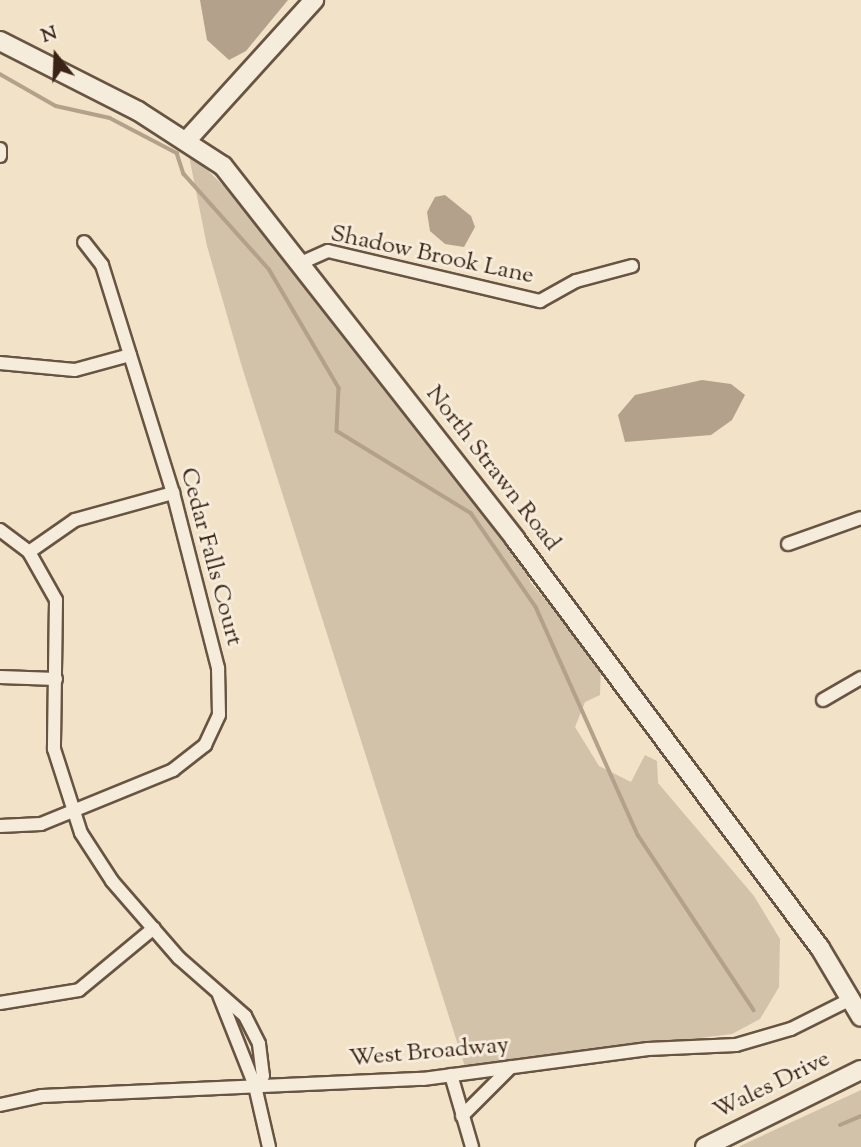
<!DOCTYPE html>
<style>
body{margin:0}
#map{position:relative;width:861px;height:1147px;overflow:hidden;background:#f1e2c8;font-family:"Sorts Mill Goudy",serif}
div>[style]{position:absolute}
.green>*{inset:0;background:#d2c2aa}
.water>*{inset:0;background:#b3a18b}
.stream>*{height:3.5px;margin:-1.75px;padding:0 1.75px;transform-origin:1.75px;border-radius:1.75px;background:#b3a18b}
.roads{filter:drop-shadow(2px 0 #685442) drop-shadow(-2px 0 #685442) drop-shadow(0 2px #685442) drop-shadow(0 -2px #685442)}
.street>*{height:12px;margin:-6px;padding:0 6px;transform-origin:6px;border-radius:6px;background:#f6ecdb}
.secondary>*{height:18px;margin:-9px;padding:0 9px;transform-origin:9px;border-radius:9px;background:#f6ecdb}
span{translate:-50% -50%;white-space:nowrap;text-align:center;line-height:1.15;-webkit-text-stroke:6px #f6ecdb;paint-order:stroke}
.street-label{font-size:24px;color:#3b2415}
.north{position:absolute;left:21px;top:21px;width:70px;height:70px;-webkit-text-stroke:5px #f6ecdb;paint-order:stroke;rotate:342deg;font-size:19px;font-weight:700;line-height:28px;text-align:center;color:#3b2415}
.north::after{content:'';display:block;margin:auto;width:24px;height:32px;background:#3b2415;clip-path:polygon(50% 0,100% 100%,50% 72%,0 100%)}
</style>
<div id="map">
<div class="green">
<div style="clip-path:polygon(188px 151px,247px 209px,520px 559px,531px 583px,601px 664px,600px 695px,585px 702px,575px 727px,599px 766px,631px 782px,645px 755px,657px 761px,658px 783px,754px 896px,780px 939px,779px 987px,760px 1019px,732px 1034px,465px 1067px,242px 367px,207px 246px)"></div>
<div style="clip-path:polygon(861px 1090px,861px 1147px,740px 1147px,740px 1146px)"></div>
</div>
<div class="water">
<div style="clip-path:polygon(200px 0,288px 0,246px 51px,229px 60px,207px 40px)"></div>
<div style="clip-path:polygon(445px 195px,471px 216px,475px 227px,464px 247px,445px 244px,430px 231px,427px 212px,435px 197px)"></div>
<div style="clip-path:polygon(702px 380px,731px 384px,745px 395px,732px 420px,711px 435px,625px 442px,618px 415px,635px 395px)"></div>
</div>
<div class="stream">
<div style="left:0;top:74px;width:64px;rotate:29.7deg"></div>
<div style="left:56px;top:106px;width:55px;rotate:12.5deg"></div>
<div style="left:110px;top:118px;width:76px;rotate:27.6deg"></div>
<div style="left:177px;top:153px;width:22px;rotate:72deg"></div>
<div style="left:184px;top:174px;width:127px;rotate:48.2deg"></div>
<div style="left:269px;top:269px;width:138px;rotate:59.5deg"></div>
<div style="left:339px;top:388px;width:43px;rotate:92.7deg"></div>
<div style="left:337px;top:431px;width:157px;rotate:31.5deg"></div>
<div style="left:471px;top:513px;width:114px;rotate:55.3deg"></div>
<div style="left:536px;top:607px;width:250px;rotate:65.9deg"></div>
<div style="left:638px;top:835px;width:210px;rotate:56.5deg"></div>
<div style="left:840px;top:1125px;width:23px;rotate:-23deg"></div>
</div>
<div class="roads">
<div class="street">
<div style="left:0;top:149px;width:7px;rotate:90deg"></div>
<div style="left:303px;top:262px;width:27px;rotate:-24deg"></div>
<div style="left:328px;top:251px;width:218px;rotate:13.3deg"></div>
<div style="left:540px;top:301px;width:41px;rotate:-29.1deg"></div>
<div style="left:576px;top:281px;width:58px;rotate:-15deg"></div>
<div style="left:0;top:363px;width:75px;rotate:5.3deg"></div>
<div style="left:75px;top:370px;width:57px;rotate:-15.3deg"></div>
<div style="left:0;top:530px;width:36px;rotate:37deg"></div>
<div style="left:29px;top:552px;width:55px;rotate:60.6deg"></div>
<div style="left:56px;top:600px;width:149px;rotate:90.8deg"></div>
<div style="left:54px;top:749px;width:88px;rotate:72.2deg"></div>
<div style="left:81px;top:833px;width:57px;rotate:57.1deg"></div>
<div style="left:112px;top:881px;width:102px;rotate:49deg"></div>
<div style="left:179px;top:958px;width:88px;rotate:41.3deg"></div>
<div style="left:245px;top:1016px;width:31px;rotate:63deg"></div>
<div style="left:259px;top:1044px;width:32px;rotate:83deg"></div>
<div style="left:263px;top:1076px;width:13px;rotate:129deg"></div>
<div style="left:788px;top:544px;width:77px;rotate:-19.6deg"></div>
<div style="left:29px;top:552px;width:56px;rotate:-34.8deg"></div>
<div style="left:75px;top:520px;width:102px;rotate:-15.4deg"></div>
<div style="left:0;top:677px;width:56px;rotate:2deg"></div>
<div style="left:823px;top:700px;width:44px;rotate:-30.1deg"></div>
<div style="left:0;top:826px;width:41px;rotate:-2.8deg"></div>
<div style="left:41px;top:824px;width:143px;rotate:-22.2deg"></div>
<div style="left:173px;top:770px;width:41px;rotate:-38deg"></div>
<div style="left:205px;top:745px;width:33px;rotate:-65deg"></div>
<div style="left:219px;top:715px;width:47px;rotate:-91.2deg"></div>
<div style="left:218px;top:668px;width:181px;rotate:-104.4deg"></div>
<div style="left:173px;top:493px;width:239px;rotate:-107.3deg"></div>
<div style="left:102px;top:265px;width:29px;rotate:-128deg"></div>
<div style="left:219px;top:995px;width:98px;rotate:68.4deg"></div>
<div style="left:0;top:1003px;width:80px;rotate:-9.3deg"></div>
<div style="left:79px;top:990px;width:97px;rotate:-39.6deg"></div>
<div style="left:451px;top:1075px;width:75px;rotate:73.7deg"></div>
<div style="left:255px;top:1086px;width:63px;rotate:77.1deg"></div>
<div style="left:0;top:1105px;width:43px;rotate:-12.1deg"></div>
<div style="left:42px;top:1096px;width:381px;rotate:-2.6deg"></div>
<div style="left:423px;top:1079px;width:227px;rotate:-7.6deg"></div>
<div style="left:648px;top:1049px;width:88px;rotate:-2.6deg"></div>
<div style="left:736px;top:1045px;width:57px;rotate:-16.2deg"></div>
<div style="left:791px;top:1029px;width:69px;rotate:-26.6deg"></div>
<div style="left:462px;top:1116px;width:69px;rotate:-45deg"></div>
</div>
<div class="secondary">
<div style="left:0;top:41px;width:155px;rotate:26.9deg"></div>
<div style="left:138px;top:111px;width:101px;rotate:32.9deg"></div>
<div style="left:223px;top:166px;width:474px;rotate:51.9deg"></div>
<div style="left:515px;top:539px;width:510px;rotate:53.29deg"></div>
<div style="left:820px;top:948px;width:80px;rotate:59.3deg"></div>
<div style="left:188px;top:139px;width:188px;rotate:-47.8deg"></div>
<div style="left:705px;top:1147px;width:174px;rotate:-26.3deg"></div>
</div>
</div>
<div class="street-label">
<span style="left:432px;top:256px;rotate:12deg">Shadow Brook Lane</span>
<span style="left:492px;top:469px;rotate:52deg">North Strawn Road</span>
<span style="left:210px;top:557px;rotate:75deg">Cedar Falls Court</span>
<span style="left:429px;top:1053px;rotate:-5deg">West Broadway</span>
<span style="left:772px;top:1086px;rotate:-26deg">Wales Drive</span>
</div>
<div class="north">N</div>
</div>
